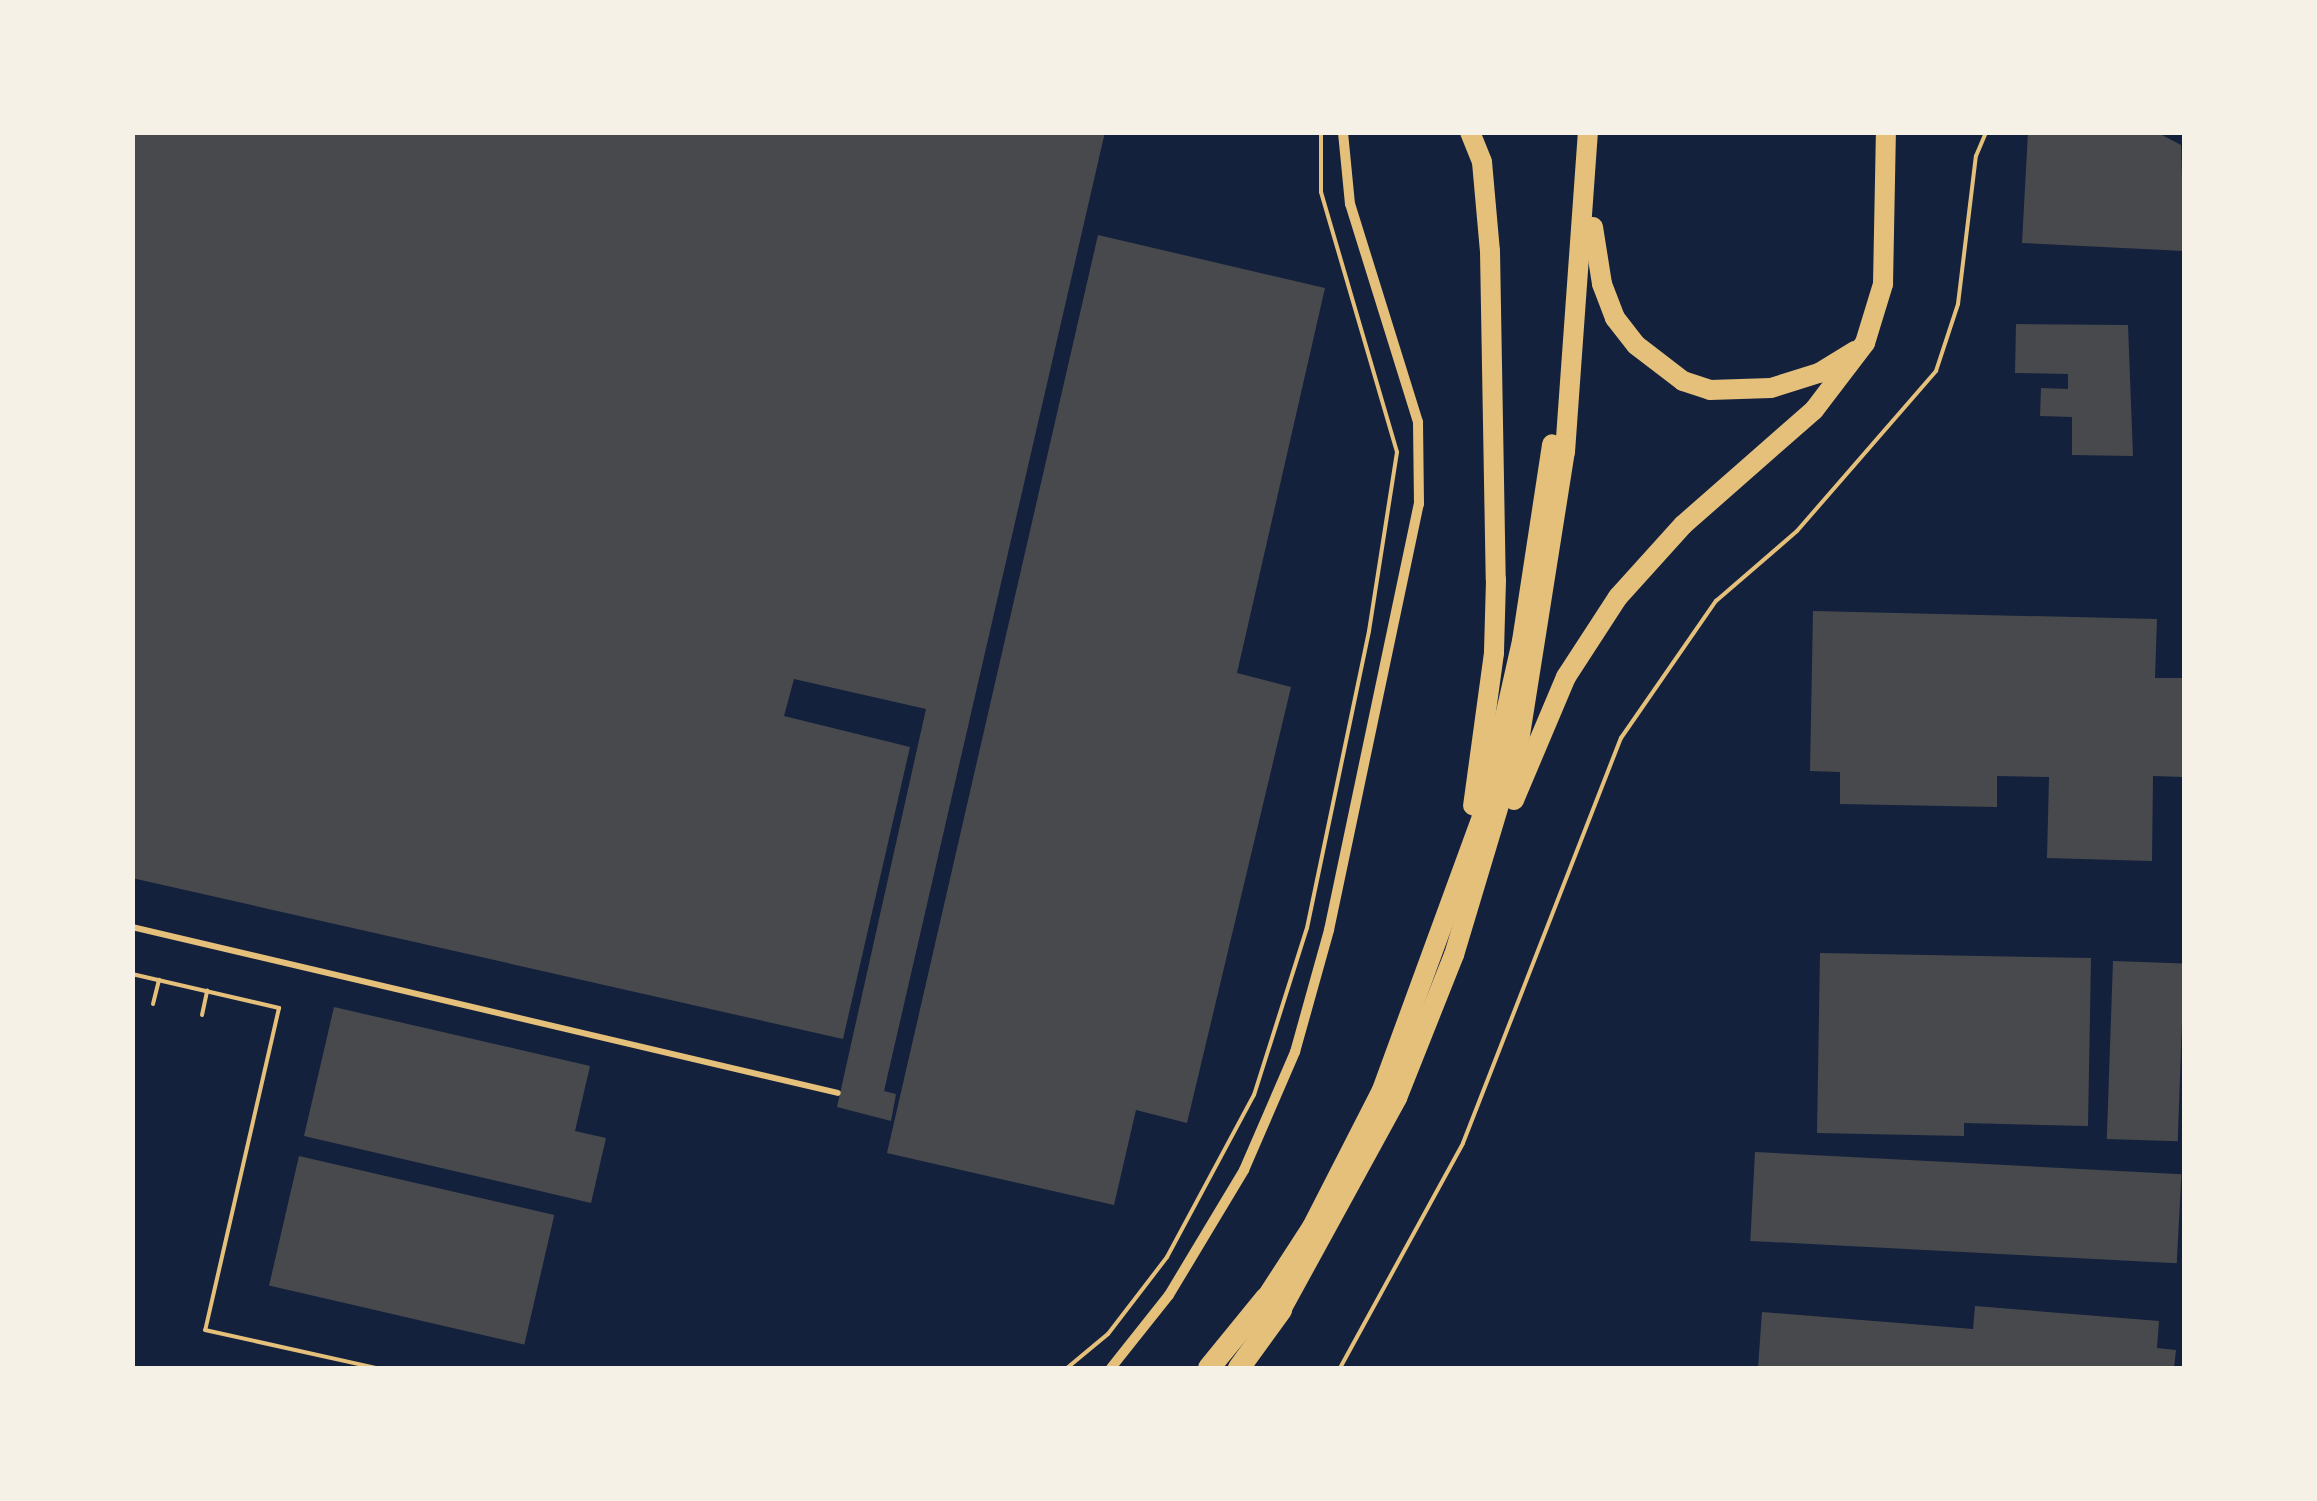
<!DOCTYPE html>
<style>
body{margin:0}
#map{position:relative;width:2317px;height:1501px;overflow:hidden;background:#14213d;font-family:"Space Grotesk",sans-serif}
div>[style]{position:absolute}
.building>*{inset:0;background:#48494c;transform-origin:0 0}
.path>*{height:4px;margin:-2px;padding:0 2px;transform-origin:2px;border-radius:2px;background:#e5c07b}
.service>*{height:6px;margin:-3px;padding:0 3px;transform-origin:3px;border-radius:3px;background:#e5c07b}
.minor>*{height:10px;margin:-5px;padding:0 5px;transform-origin:5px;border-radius:5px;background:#e5c07b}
.primary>*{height:20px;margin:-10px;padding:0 10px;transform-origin:10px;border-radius:10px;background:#e5c07b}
.motorway>*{height:22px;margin:-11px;padding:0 11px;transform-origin:11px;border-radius:11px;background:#e5c07b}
span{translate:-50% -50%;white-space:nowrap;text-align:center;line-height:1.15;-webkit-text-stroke:9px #f6f1e7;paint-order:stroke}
.frame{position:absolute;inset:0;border:135px solid #f6f1e7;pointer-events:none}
</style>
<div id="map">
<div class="building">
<div style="clip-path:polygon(132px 132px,1105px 132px,884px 1091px,896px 1094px,891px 1121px,837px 1107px,926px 709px,794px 679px,784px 716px,910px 747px,843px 1039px,132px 878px)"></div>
<div style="clip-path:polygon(2028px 132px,2162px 135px,2181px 145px,2184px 251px,2022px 243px)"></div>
<div style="clip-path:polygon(1098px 235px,1325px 288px,1237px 673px,1291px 687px,1187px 1123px,1136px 1110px,1114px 1205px,887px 1153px)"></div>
<div style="clip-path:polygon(2016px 324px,2128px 325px,2133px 456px,2072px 455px,2072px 417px,2040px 416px,2041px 388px,2068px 389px,2068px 374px,2015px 373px)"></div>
<div style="clip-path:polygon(1813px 611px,2157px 619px,2155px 678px,2184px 678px,2184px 777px,2153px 776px,2152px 861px,2047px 858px,2049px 777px,1997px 776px,1997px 807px,1840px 804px,1840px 772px,1810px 771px)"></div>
<div style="clip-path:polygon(1820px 953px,2091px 958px,2088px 1126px,1964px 1123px,1964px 1136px,1817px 1133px)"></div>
<div style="left:2113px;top:961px;width:71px;height:178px;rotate:2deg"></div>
<div style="clip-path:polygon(334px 1007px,590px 1066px,575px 1131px,606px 1138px,591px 1203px,304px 1136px)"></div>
<div style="left:1755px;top:1152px;width:427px;height:89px;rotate:3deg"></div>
<div style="left:299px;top:1156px;width:262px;height:133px;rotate:13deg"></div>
<div style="clip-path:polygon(1975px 1306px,2159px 1321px,2157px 1348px,2176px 1350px,2174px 1368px,1758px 1368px,1762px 1312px,1973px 1329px)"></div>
</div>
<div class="path">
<div style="left:132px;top:974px;width:151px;rotate:13deg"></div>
<div style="left:279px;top:1008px;width:330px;rotate:102.9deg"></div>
<div style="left:205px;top:1330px;width:176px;rotate:12.5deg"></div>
<div style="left:153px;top:1004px;width:25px;rotate:-76deg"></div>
<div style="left:202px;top:1015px;width:25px;rotate:-78deg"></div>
<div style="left:1067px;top:1368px;width:53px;rotate:-39.7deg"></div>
<div style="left:1108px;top:1334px;width:97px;rotate:-52.5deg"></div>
<div style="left:1167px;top:1257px;width:184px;rotate:-61.8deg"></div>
<div style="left:1254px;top:1095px;width:175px;rotate:-72.4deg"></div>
<div style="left:1307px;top:928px;width:303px;rotate:-78.2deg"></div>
<div style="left:1369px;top:631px;width:181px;rotate:-81.1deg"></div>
<div style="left:1397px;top:452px;width:271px;rotate:-106.3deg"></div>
<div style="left:1321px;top:192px;width:60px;rotate:-90deg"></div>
<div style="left:1340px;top:1368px;width:256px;rotate:-61.3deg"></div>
<div style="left:1463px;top:1143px;width:435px;rotate:-68.7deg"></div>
<div style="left:1621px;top:738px;width:167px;rotate:-55.3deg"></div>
<div style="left:1716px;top:601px;width:107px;rotate:-40.8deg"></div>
<div style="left:1797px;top:531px;width:212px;rotate:-49deg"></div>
<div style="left:1936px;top:371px;width:71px;rotate:-71.8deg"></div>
<div style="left:1958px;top:304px;width:149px;rotate:-83.1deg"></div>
<div style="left:1976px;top:156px;width:26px;rotate:-67deg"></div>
</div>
<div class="service">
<div style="left:132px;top:927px;width:725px;rotate:13.23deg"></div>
</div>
<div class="minor">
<div style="left:1111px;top:1368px;width:93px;rotate:-51.5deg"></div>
<div style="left:1169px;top:1295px;width:146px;rotate:-59deg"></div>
<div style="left:1244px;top:1170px;width:129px;rotate:-66.6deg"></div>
<div style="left:1295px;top:1052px;width:127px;rotate:-74.4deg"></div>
<div style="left:1329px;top:930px;width:435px;rotate:-78.1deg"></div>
<div style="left:1419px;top:504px;width:82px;rotate:-90.7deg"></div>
<div style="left:1418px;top:422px;width:228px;rotate:-107.3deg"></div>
<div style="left:1350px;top:204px;width:72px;rotate:-95.6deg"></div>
</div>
<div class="primary">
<div style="left:1470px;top:132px;width:32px;rotate:68deg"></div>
<div style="left:1482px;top:162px;width:89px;rotate:84.9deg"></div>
<div style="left:1490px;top:251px;width:329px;rotate:89deg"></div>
<div style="left:1496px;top:580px;width:73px;rotate:91.6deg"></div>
<div style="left:1494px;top:653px;width:154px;rotate:97.8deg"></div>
<div style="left:1593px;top:227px;width:58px;rotate:81deg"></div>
<div style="left:1602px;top:284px;width:36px;rotate:69deg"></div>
<div style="left:1615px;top:318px;width:34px;rotate:52deg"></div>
<div style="left:1636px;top:345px;width:59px;rotate:37.5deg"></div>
<div style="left:1683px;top:381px;width:28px;rotate:18deg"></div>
<div style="left:1710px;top:390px;width:61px;rotate:-1.9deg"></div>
<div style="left:1771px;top:388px;width:50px;rotate:-17.4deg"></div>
<div style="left:1819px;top:373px;width:42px;rotate:-31.4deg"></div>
<div style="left:1514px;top:800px;width:134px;rotate:-67.1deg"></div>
<div style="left:1566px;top:677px;width:95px;rotate:-57deg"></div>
<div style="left:1618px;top:597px;width:97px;rotate:-47.9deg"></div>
<div style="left:1683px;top:525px;width:174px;rotate:-41.3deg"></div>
<div style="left:1814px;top:410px;width:84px;rotate:-52.7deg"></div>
<div style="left:1865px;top:343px;width:62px;rotate:-73deg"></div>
<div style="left:1883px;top:284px;width:152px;rotate:-88.9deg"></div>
<div style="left:1266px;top:1298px;width:85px;rotate:-57.1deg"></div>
<div style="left:1312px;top:1227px;width:154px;rotate:-62.9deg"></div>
<div style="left:1382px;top:1090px;width:294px;rotate:-69.9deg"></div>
<div style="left:1483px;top:814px;width:177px;rotate:-77.3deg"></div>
<div style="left:1522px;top:641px;width:199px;rotate:-81.3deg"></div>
<div style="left:1281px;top:1310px;width:242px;rotate:-61.3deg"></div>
<div style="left:1397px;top:1098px;width:154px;rotate:-68.3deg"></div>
<div style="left:1454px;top:955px;width:230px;rotate:-73.3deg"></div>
<div style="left:1520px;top:735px;width:287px;rotate:-81deg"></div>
<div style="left:1565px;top:452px;width:321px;rotate:-85.9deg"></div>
</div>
<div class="motorway">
<div style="left:1209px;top:1368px;width:90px;rotate:-50.8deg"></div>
<div style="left:1239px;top:1368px;width:72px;rotate:-54.1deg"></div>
</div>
<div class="frame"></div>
</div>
